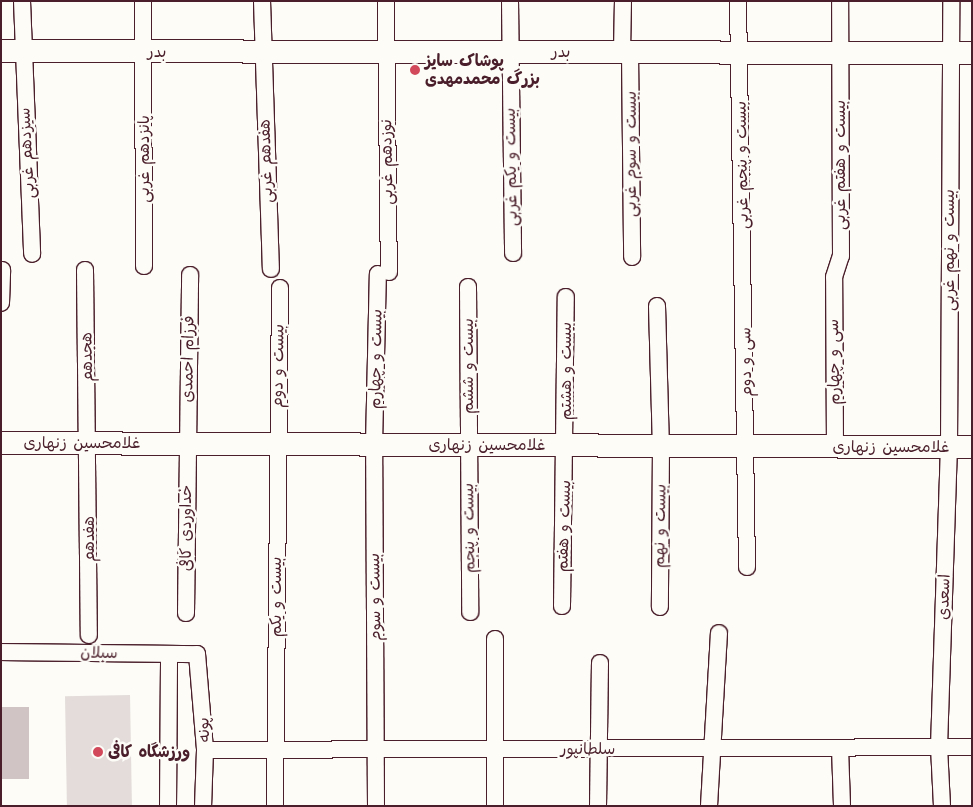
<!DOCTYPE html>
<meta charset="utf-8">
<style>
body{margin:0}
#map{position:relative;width:973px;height:807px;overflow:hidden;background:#fdfcf7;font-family:"Architects Daughter","Playpen Sans Arabic",sans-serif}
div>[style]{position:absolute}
.green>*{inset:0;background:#e3dcda;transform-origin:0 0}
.building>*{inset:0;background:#d0c5c4;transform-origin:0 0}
.roads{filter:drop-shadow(1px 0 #4a1f2b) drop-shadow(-1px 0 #4a1f2b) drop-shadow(0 1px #4a1f2b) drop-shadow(0 -1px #4a1f2b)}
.street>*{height:16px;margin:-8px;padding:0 8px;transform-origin:8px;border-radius:8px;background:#fdfcf7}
.secondary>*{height:22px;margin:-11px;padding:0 11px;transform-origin:11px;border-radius:11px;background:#fdfcf7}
.dots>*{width:14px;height:14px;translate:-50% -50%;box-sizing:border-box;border:2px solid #fdfcf7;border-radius:50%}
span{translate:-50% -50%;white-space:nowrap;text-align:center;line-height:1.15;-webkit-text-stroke:5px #fdfcf7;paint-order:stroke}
.street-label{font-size:16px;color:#4a1f2b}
.poi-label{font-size:16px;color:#4a1f2b;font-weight:700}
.left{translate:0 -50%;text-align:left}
.frame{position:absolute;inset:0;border:2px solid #4a1f2b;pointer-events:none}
</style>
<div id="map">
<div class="green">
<div style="left:130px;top:695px;width:111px;height:65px;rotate:89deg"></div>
</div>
<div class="building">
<div style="left:29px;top:707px;width:72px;height:28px;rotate:90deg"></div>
</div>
<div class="roads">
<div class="street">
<div style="left:22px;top:1px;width:253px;rotate:87.7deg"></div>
<div style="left:143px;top:1px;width:265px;rotate:89.8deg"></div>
<div style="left:262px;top:1px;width:268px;rotate:88.1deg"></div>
<div style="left:386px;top:1px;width:271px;rotate:89.4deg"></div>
<div style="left:510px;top:1px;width:252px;rotate:89.3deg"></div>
<div style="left:738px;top:1px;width:566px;rotate:89.09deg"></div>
<div style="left:622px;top:52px;width:51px;rotate:-88.9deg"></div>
<div style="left:630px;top:52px;width:205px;rotate:89.4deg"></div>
<div style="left:85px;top:270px;width:365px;rotate:89.4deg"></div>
<div style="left:468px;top:287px;width:325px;rotate:89.6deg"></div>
<div style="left:1px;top:303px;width:33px;rotate:-88deg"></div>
<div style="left:657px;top:306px;width:140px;rotate:88.4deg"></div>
<div style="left:661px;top:446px;width:161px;rotate:90.4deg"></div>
<div style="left:835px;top:446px;width:169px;rotate:-90.3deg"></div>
<div style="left:834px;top:277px;width:22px;rotate:-72deg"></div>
<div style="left:841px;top:256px;width:255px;rotate:-90.2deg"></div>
<div style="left:562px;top:606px;width:309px;rotate:-89.3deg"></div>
<div style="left:186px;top:613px;width:338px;rotate:-89.3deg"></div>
<div style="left:495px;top:639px;width:167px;rotate:90deg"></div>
<div style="left:1px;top:652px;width:196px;rotate:0.6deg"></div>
<div style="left:197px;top:654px;width:96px;rotate:85.2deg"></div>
<div style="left:205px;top:750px;width:56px;rotate:92deg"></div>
<div style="left:840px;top:748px;width:58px;rotate:88deg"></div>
<div style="left:205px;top:750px;width:767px;rotate:-0.22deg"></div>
<div style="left:168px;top:806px;width:152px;rotate:-89.6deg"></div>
<div style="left:275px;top:806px;width:518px;rotate:-89.45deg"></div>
<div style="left:376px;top:806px;width:361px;rotate:-90.3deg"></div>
<div style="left:374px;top:445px;width:171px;rotate:-88.7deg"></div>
<div style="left:598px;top:806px;width:143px;rotate:-89.2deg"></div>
<div style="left:709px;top:806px;width:173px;rotate:-86.7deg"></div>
<div style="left:942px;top:806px;width:59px;rotate:-92.9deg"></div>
<div style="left:939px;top:747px;width:300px;rotate:-88.1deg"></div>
<div style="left:949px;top:447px;width:446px;rotate:-89.7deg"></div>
</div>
<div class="secondary">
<div style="left:1px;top:51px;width:971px;rotate:0.12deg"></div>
<div style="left:1px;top:443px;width:971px;rotate:0.24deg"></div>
</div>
</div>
<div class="dots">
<div style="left:415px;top:70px;background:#d1495b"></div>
<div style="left:98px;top:752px;background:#d1495b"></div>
</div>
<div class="street-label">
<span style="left:157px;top:52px">بدر</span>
<span style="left:561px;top:52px">بدر</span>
<span style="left:27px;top:153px;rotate:-93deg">سیزدهم غربی</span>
<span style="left:631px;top:154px;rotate:-90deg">بیست و سوم غربی</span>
<span style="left:144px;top:159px;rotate:-90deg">پانزدهم غربی</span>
<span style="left:266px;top:161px;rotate:-92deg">هفدهم غربی</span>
<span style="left:387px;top:162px;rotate:-91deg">نوزدهم غربی</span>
<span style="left:742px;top:165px;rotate:-91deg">بیست و پنجم غربی</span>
<span style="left:840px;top:165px;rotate:-90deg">بیست و هفتم غربی</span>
<span style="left:511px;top:167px;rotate:-91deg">بیست و یکم غربی</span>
<span style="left:949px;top:250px;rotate:-90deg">بیست و نهم غربی</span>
<span style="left:87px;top:357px;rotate:-91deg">هجدهم</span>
<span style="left:188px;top:359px;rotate:-89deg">فرزام احمدی</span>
<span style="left:376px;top:359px;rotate:-89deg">بیست و چهارم</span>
<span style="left:746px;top:362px;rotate:-91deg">سی و دوم</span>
<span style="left:834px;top:362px;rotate:-91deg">سی و چهارم</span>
<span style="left:278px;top:366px;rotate:-89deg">بیست و دوم</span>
<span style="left:468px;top:366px;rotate:-90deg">بیست و ششم</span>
<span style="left:566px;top:371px;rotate:-90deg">بیست و هشتم</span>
<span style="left:82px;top:443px">غلامحسین زنهاری</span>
<span style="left:487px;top:445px">غلامحسین زنهاری</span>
<span style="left:891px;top:447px">غلامحسین زنهاری</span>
<span style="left:564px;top:526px;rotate:-88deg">بیست و هفتم</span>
<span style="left:660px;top:526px;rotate:-89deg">بیست و نهم</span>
<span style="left:186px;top:528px;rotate:-90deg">خداوردی کافی</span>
<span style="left:469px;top:528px;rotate:-91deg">بیست و پنجم</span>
<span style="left:89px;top:539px;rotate:-90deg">هفدهم</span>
<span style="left:276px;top:597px;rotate:-90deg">بیست و یکم</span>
<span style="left:375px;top:597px;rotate:-91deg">بیست و سوم</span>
<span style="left:944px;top:597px;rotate:-88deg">اسعدی</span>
<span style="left:99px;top:653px;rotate:1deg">سبلان</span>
<span style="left:204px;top:730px;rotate:-93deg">پونه</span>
<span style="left:588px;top:749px">سلطانپور</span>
</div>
<div class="poi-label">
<span class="left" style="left:425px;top:70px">پوشاک سایز<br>بزرگ محمدمهدی</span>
<span class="left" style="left:108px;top:752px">ورزشگاه کافی</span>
</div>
<div class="frame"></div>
</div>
